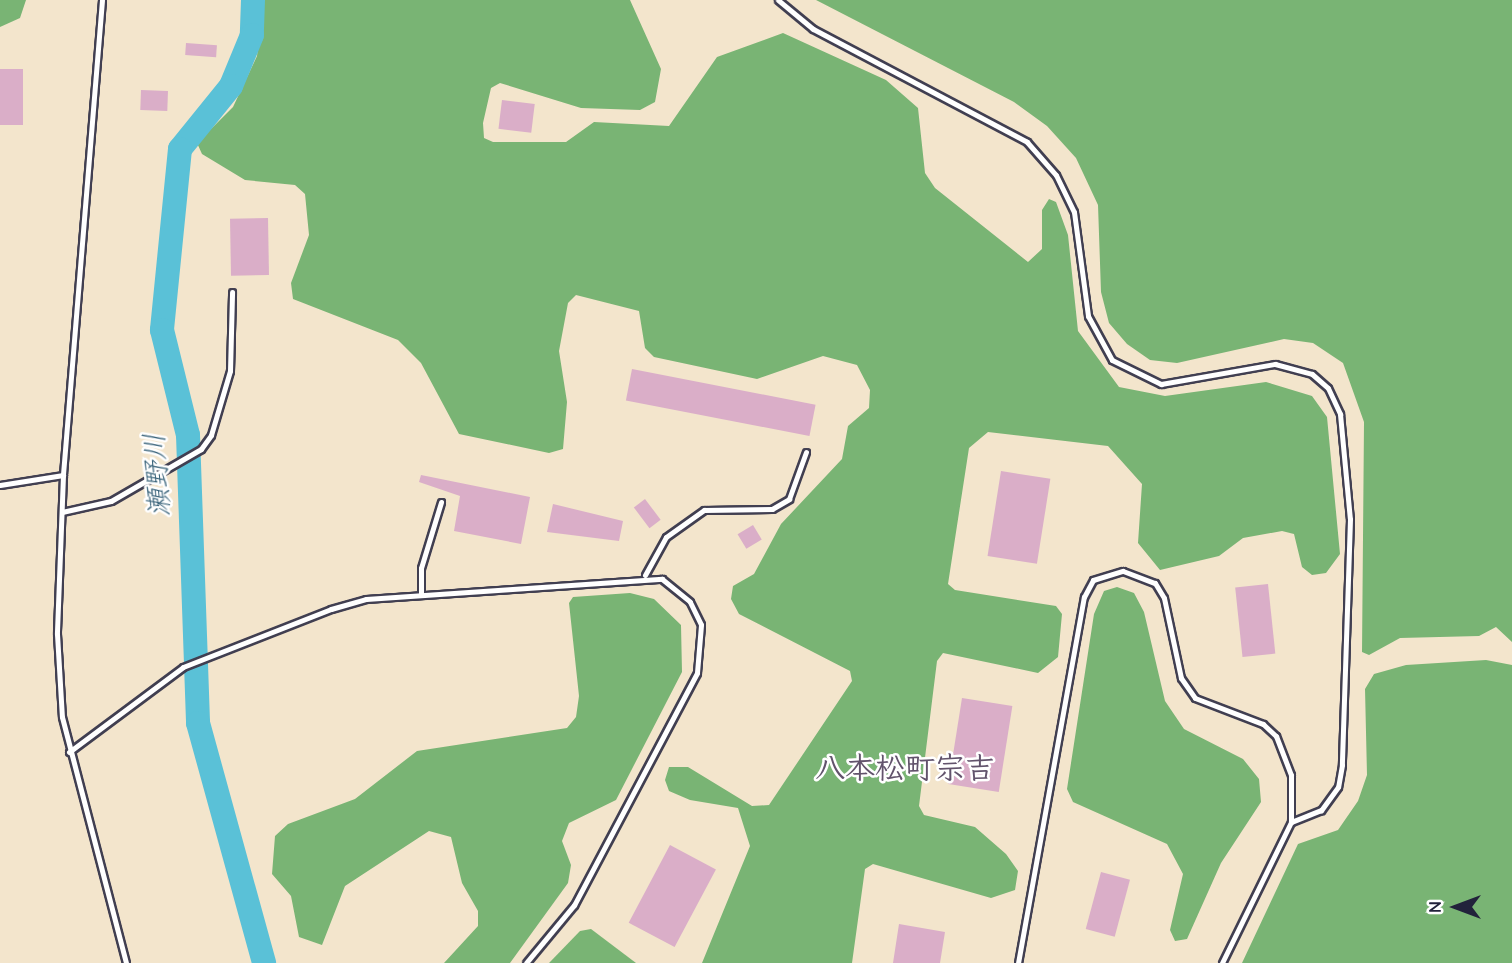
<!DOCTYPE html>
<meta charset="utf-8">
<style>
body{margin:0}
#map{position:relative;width:1512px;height:963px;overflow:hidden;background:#f3e5cc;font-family:"Comic Neue","Klee One",sans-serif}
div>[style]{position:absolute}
.forest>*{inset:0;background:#79b474}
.river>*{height:24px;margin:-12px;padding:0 12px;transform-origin:12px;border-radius:12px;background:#5ac1d7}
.building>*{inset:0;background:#daaec8;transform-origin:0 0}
.roads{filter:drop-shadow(2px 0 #413f51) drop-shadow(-2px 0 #413f51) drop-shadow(0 2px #413f51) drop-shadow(0 -2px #413f51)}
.service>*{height:5px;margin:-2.5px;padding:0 2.5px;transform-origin:2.5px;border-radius:2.5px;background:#fff}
span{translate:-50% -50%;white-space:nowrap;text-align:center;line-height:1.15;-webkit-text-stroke:5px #fff;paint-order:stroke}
.water-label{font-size:28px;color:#386279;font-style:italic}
.quarter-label{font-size:30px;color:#62536c;font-weight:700}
.north{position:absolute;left:1421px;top:872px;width:70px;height:70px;-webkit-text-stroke:5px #fff;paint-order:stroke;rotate:270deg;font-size:19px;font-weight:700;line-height:28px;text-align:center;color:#22223b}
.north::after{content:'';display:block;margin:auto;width:24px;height:32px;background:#22223b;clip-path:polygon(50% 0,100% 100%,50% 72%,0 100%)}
</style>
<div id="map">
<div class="forest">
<div style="clip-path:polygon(0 0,26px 0,20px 18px,0 27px)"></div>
<div style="clip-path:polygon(263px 0,630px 0,661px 69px,655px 102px,640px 110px,581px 108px,500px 83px,491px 88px,483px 123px,484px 138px,493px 142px,566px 142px,594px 122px,669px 126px,717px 57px,783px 33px,886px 80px,918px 108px,925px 173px,935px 188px,1028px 262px,1042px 249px,1042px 210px,1049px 199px,1056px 202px,1068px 235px,1078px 331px,1119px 387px,1165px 396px,1266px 382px,1312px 396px,1327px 417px,1340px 554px,1326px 573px,1312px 575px,1302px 567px,1294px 534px,1282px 531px,1243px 538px,1219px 556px,1160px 570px,1138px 543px,1142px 484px,1108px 446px,988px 432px,969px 448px,948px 584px,955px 590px,1056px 606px,1062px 614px,1058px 657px,1038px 673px,943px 653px,937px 661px,919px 806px,924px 815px,975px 827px,1006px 854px,1018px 871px,1015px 890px,991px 898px,873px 864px,865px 869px,852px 963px,702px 963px,750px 846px,738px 808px,690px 800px,669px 791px,665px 780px,669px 767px,688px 767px,752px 806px,769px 805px,852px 681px,850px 671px,739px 614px,731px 599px,733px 586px,754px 574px,781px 524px,842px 459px,848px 426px,869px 408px,870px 390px,857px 365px,823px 356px,757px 379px,654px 357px,645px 348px,639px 311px,576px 295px,568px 303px,559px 351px,567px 402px,563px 449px,549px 453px,459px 434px,421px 363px,398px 340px,293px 299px,291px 283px,309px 235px,305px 194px,295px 185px,245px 180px,202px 154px,197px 143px,233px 107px,257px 56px)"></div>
<div style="clip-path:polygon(816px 0,1512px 0,1512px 642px,1496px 627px,1479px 636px,1400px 638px,1369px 655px,1362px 652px,1364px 422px,1343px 363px,1313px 343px,1284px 339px,1177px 363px,1150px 360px,1127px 344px,1109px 323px,1101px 292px,1098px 205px,1076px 158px,1047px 126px,1014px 102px)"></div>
<div style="clip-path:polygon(1117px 587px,1134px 593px,1144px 612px,1165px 701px,1184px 729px,1243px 759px,1259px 779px,1261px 802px,1221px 863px,1187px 939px,1175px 941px,1170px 930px,1183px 874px,1167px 844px,1073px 802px,1067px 789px,1094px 614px,1104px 591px)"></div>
<div style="clip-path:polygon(630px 593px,654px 599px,681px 625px,682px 672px,616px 800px,569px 823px,562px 841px,571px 865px,568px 883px,510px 963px,444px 963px,478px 926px,478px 911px,462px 883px,451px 837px,429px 831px,345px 886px,322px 945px,299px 937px,291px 896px,272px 874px,275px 836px,288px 824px,355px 799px,417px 751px,567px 728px,576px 717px,579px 696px,569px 603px,573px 597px)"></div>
<div style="clip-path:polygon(1486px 660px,1512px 665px,1512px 963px,1242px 963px,1298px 844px,1338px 830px,1358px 801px,1367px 775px,1365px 689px,1374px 674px,1406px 665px)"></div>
<div style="clip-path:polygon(591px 929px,636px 963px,549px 963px,580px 931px)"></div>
</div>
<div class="river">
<div style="left:253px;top:0;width:35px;rotate:92deg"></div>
<div style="left:252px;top:35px;width:55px;rotate:112.4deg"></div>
<div style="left:231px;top:86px;width:81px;rotate:129deg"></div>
<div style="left:180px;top:149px;width:182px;rotate:95.7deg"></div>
<div style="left:162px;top:330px;width:108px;rotate:76.1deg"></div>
<div style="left:188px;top:435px;width:288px;rotate:88deg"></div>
<div style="left:198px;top:723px;width:249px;rotate:74.6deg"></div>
</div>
<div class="building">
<div style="left:186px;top:43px;width:31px;height:12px;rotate:4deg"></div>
<div style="left:0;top:69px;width:23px;height:56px"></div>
<div style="left:141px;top:90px;width:27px;height:20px;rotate:2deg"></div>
<div style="left:502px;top:100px;width:33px;height:29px;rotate:7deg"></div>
<div style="left:268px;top:218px;width:57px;height:38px;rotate:89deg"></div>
<div style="left:632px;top:369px;width:187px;height:32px;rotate:11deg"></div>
<div style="left:1001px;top:471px;width:50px;height:86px;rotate:9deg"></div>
<div style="clip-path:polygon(421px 475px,530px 497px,521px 544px,454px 531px,460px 496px,419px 482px)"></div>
<div style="left:645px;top:499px;width:26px;height:14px;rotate:53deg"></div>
<div style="clip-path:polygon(553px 504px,623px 521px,619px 541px,547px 532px)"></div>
<div style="left:753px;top:525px;width:17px;height:18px;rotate:59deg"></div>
<div style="left:1268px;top:584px;width:70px;height:33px;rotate:84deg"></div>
<div style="left:962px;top:698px;width:51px;height:87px;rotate:9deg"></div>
<div style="left:670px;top:845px;width:52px;height:88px;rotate:28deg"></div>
<div style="left:1101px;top:872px;width:30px;height:59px;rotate:15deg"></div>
<div style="clip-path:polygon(899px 924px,945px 932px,940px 963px,893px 963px)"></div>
</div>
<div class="roads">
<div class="service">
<div style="left:102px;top:0;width:477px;rotate:94.7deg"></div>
<div style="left:63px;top:475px;width:159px;rotate:92.2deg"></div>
<div style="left:57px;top:634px;width:83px;rotate:86.6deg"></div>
<div style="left:62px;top:717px;width:254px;rotate:75.4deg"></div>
<div style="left:778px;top:0;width:45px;rotate:39.6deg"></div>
<div style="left:813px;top:29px;width:242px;rotate:27.8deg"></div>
<div style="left:1027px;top:142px;width:44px;rotate:48.7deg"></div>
<div style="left:1056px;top:175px;width:41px;rotate:64.1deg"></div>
<div style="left:1074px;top:212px;width:105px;rotate:82.3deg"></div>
<div style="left:1088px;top:316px;width:50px;rotate:61.4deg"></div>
<div style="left:1112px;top:360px;width:55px;rotate:26.1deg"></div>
<div style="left:1161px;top:384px;width:116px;rotate:-10deg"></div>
<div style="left:1275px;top:364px;width:38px;rotate:15deg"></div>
<div style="left:1312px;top:374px;width:21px;rotate:41deg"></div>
<div style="left:1328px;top:388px;width:29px;rotate:65deg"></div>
<div style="left:1340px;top:414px;width:105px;rotate:84.6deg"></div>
<div style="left:1350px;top:519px;width:246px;rotate:91.9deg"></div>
<div style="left:1342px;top:765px;width:22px;rotate:100deg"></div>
<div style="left:1338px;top:787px;width:29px;rotate:126deg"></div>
<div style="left:1321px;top:810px;width:32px;rotate:158deg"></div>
<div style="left:0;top:485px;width:64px;rotate:-9deg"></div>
<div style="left:62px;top:512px;width:50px;rotate:-12.7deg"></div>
<div style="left:111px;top:501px;width:104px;rotate:-30deg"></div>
<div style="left:201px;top:449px;width:17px;rotate:-54deg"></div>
<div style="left:211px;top:435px;width:67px;rotate:-73.5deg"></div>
<div style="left:230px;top:371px;width:79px;rotate:-88.5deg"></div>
<div style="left:645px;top:575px;width:43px;rotate:-61.1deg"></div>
<div style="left:666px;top:537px;width:47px;rotate:-35.4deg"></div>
<div style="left:704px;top:510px;width:68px;rotate:-0.8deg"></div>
<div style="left:772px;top:509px;width:20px;rotate:-30deg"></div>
<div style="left:789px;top:499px;width:50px;rotate:-70.1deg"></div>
<div style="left:421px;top:595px;width:27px;rotate:-90deg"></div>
<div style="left:421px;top:568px;width:69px;rotate:-73.1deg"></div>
<div style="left:69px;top:752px;width:142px;rotate:-36.7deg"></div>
<div style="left:183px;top:667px;width:159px;rotate:-21.4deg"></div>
<div style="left:331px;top:609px;width:36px;rotate:-16deg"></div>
<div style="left:366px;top:599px;width:297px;rotate:-3.9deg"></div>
<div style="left:662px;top:579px;width:36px;rotate:39deg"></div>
<div style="left:690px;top:602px;width:25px;rotate:64deg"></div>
<div style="left:701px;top:625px;width:48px;rotate:94.8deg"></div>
<div style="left:697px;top:673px;width:263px;rotate:117.9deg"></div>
<div style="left:574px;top:905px;width:75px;rotate:129.6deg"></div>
<div style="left:1018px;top:963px;width:372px;rotate:-79.8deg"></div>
<div style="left:1084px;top:597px;width:19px;rotate:-62deg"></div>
<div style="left:1093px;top:580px;width:31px;rotate:-17deg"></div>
<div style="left:1123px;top:571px;width:34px;rotate:21deg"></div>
<div style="left:1155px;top:583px;width:17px;rotate:59deg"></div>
<div style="left:1164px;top:598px;width:82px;rotate:78deg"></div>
<div style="left:1181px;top:678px;width:24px;rotate:55deg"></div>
<div style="left:1195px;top:698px;width:73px;rotate:20.9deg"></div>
<div style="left:1263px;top:724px;width:18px;rotate:43deg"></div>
<div style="left:1276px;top:736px;width:42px;rotate:69deg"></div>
<div style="left:1291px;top:775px;width:47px;rotate:90deg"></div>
<div style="left:1291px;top:822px;width:157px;rotate:116.1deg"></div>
</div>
</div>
<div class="water-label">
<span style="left:157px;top:475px;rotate:-94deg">瀬野川</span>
</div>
<div class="quarter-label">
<span style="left:905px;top:769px">八本松町宗吉</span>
</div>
<div class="north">N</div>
</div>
